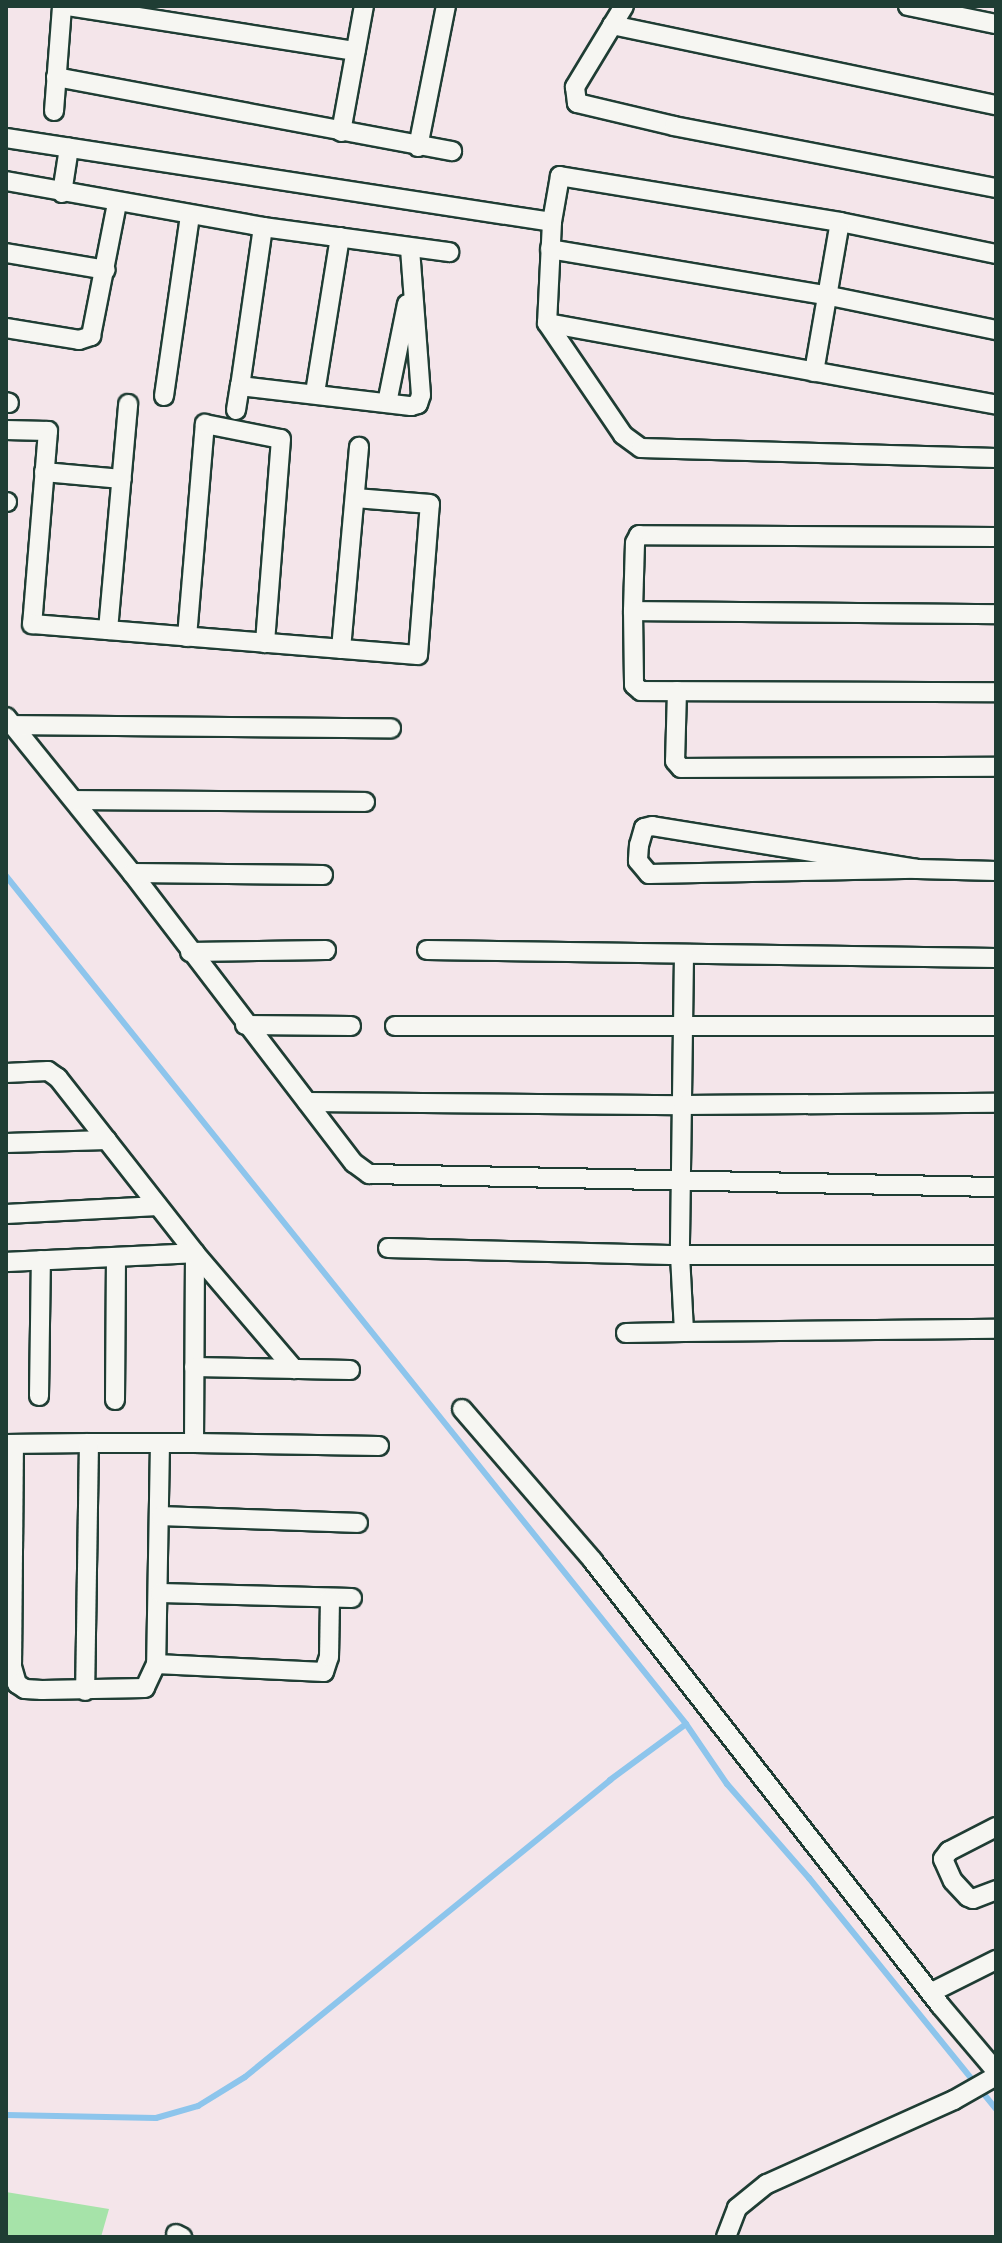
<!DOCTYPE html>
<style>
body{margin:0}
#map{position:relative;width:1002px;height:2243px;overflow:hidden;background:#f4e5ea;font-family:"Gochi Hand",sans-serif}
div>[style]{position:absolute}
.green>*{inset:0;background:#a6e3a9}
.stream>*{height:6px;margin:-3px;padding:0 3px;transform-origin:3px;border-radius:3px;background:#8dc5ec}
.roads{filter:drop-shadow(2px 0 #1f3d34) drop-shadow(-2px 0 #1f3d34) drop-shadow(0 2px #1f3d34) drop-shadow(0 -2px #1f3d34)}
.street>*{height:18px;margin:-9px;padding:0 9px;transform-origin:9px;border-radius:9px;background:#f6f6f2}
span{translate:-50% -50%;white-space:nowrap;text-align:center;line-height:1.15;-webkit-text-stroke:7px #f6f6f2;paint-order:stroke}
.frame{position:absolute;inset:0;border:8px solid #1f3d34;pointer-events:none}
</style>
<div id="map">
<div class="green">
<div style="clip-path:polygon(6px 2192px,109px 2209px,101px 2237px,6px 2237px)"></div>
</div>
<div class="stream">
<div style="left:6px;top:876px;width:1087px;rotate:51.27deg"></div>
<div style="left:686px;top:1724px;width:73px;rotate:55.7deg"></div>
<div style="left:727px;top:1784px;width:125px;rotate:48.9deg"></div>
<div style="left:809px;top:1878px;width:297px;rotate:51deg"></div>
<div style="left:6px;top:2115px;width:150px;rotate:1.1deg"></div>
<div style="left:156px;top:2118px;width:44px;rotate:-15.9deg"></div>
<div style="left:198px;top:2106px;width:55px;rotate:-31.7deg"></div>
<div style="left:245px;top:2077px;width:471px;rotate:-39.1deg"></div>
<div style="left:610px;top:1780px;width:94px;rotate:-36.4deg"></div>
</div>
<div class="roads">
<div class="street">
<div style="left:68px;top:6px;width:291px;rotate:8.9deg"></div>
<div style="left:624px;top:6px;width:95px;rotate:121.2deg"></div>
<div style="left:575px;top:87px;width:16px;rotate:83deg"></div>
<div style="left:577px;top:103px;width:100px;rotate:13.3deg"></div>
<div style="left:674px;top:126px;width:328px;rotate:10.9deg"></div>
<div style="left:908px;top:6px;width:90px;rotate:11.6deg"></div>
<div style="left:612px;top:25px;width:392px;rotate:11.8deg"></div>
<div style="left:56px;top:77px;width:403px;rotate:10.6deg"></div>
<div style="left:54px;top:111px;width:105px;rotate:-85.6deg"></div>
<div style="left:341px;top:132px;width:128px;rotate:-79.7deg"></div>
<div style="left:6px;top:138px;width:552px;rotate:8.75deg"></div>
<div style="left:418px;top:147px;width:144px;rotate:-78.8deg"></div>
<div style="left:6px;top:181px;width:261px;rotate:10.1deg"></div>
<div style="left:263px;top:227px;width:188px;rotate:7.7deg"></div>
<div style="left:62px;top:193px;width:46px;rotate:-81.2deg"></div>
<div style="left:263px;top:227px;width:161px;rotate:98.2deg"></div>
<div style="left:240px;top:386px;width:172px;rotate:6.7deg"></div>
<div style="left:411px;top:406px;width:7px;rotate:-16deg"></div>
<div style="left:418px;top:404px;width:9px;rotate:-72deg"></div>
<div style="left:421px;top:395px;width:148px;rotate:-94.3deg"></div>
<div style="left:550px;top:249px;width:279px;rotate:9.5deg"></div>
<div style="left:825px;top:295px;width:175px;rotate:11.6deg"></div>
<div style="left:6px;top:253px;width:101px;rotate:9.6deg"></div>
<div style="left:996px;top:254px;width:159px;rotate:-168.4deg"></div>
<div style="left:840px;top:222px;width:284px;rotate:-170.7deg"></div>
<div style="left:560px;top:176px;width:47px;rotate:99.9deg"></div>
<div style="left:552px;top:222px;width:101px;rotate:92.8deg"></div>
<div style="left:547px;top:323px;width:135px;rotate:55.8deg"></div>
<div style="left:623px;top:435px;width:22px;rotate:36deg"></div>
<div style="left:641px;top:448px;width:355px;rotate:1.6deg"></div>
<div style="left:547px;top:323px;width:456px;rotate:10.3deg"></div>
<div style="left:6px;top:328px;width:74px;rotate:9.3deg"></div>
<div style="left:79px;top:340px;width:13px;rotate:-18deg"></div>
<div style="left:91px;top:336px;width:136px;rotate:-78.9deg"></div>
<div style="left:814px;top:372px;width:152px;rotate:-80.2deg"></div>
<div style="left:315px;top:393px;width:158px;rotate:-80.9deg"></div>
<div style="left:164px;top:396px;width:183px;rotate:-81.8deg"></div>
<div style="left:6px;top:402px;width:3px;rotate:18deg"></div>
<div style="left:387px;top:403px;width:101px;rotate:-78.6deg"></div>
<div style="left:236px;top:410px;width:24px;rotate:-81deg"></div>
<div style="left:6px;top:430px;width:42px;rotate:1.4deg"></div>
<div style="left:48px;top:431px;width:194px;rotate:94.7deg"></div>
<div style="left:32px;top:624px;width:387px;rotate:4.6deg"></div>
<div style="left:418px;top:655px;width:151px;rotate:-85.5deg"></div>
<div style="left:430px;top:504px;width:75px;rotate:-175.4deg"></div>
<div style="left:44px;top:472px;width:78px;rotate:5.1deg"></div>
<div style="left:6px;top:502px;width:1px"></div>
<div style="left:996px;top:537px;width:357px;rotate:-179.7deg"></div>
<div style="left:639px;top:535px;width:9px;rotate:117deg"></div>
<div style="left:635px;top:543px;width:68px;rotate:91.7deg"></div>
<div style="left:633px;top:611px;width:363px;rotate:0.5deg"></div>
<div style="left:633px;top:611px;width:74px;rotate:89.2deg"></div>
<div style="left:634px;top:685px;width:9px;rotate:41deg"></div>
<div style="left:641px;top:691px;width:355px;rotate:0.2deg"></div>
<div style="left:108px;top:630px;width:227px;rotate:-84.9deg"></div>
<div style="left:187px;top:637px;width:214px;rotate:-85.2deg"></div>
<div style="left:205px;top:424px;width:77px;rotate:11.2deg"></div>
<div style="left:281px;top:439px;width:205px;rotate:94.5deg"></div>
<div style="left:341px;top:649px;width:203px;rotate:-84.9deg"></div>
<div style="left:677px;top:691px;width:70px;rotate:91.6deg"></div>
<div style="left:675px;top:761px;width:9px;rotate:49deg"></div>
<div style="left:681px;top:768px;width:315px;rotate:-0.2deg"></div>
<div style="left:6px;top:717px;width:201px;rotate:51.1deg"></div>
<div style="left:132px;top:873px;width:365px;rotate:52.6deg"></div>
<div style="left:354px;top:1163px;width:19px;rotate:36deg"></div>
<div style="left:369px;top:1174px;width:627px;rotate:1.19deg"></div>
<div style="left:12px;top:725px;width:379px;rotate:0.5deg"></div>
<div style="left:74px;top:800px;width:291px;rotate:0.4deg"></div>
<div style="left:917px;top:869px;width:268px;rotate:-170.8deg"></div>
<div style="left:652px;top:826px;width:8px;rotate:166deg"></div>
<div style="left:644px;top:828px;width:18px;rotate:106deg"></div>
<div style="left:639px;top:845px;width:16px;rotate:94deg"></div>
<div style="left:638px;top:861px;width:17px;rotate:50deg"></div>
<div style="left:649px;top:874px;width:268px;rotate:-1.1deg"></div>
<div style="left:917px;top:869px;width:79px;rotate:1.5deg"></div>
<div style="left:132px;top:873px;width:191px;rotate:0.6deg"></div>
<div style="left:427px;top:950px;width:569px;rotate:0.81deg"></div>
<div style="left:190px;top:952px;width:136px;rotate:-0.8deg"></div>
<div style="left:684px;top:955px;width:300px;rotate:90.8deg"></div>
<div style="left:680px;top:1255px;width:77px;rotate:87deg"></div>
<div style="left:684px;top:1332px;width:312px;rotate:-0.6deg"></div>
<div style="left:245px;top:1025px;width:106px;rotate:0.5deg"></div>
<div style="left:395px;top:1026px;width:601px"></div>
<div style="left:6px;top:1073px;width:42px;rotate:-2.7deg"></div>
<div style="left:48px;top:1071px;width:12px;rotate:35deg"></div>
<div style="left:58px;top:1078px;width:222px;rotate:51.9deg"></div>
<div style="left:195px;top:1253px;width:190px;rotate:90.3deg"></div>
<div style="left:194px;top:1443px;width:34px;rotate:180deg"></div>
<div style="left:160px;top:1443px;width:221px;rotate:91deg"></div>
<div style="left:156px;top:1664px;width:26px;rotate:115deg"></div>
<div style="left:145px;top:1688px;width:103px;rotate:178.9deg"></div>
<div style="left:42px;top:1690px;width:17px;rotate:-177deg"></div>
<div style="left:25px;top:1689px;width:9px;rotate:-148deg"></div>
<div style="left:17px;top:1684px;width:18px;rotate:-106deg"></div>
<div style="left:12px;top:1667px;width:223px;rotate:-89.5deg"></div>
<div style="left:307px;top:1102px;width:376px;rotate:0.5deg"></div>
<div style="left:683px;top:1105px;width:313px;rotate:-0.4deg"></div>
<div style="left:6px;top:1143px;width:101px;rotate:-1.7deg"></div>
<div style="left:6px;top:1214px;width:152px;rotate:-3deg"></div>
<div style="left:388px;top:1248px;width:292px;rotate:1.4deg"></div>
<div style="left:680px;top:1255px;width:316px"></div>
<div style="left:6px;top:1262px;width:189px;rotate:-2.7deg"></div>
<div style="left:195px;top:1253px;width:153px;rotate:49.5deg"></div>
<div style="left:626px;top:1333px;width:58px;rotate:-1deg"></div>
<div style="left:194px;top:1367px;width:156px;rotate:1.1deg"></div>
<div style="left:39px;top:1396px;width:136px;rotate:-89.2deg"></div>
<div style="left:115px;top:1400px;width:143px;rotate:-89.6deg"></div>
<div style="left:462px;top:1409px;width:201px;rotate:49.2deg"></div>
<div style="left:593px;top:1561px;width:564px;rotate:51.99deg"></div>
<div style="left:940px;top:2005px;width:87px;rotate:49.7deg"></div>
<div style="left:89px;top:1443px;width:71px"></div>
<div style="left:194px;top:1443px;width:185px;rotate:0.9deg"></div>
<div style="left:6px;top:1444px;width:83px;rotate:-0.7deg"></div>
<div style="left:89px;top:1443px;width:248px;rotate:90.9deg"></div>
<div style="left:161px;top:1516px;width:197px;rotate:2deg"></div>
<div style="left:160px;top:1593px;width:192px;rotate:1.5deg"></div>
<div style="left:156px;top:1664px;width:168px;rotate:2.7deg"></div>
<div style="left:324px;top:1672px;width:16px;rotate:-72deg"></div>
<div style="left:329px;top:1657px;width:59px;rotate:-89deg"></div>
<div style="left:996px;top:1827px;width:53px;rotate:152.9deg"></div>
<div style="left:949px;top:1851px;width:10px;rotate:127deg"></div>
<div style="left:943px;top:1859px;width:24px;rotate:66deg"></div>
<div style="left:953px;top:1881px;width:22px;rotate:47deg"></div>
<div style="left:968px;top:1897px;width:5px;rotate:22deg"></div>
<div style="left:973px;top:1899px;width:25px;rotate:-21deg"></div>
<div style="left:932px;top:1992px;width:72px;rotate:-26.6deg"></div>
<div style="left:176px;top:2234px;width:7px;rotate:27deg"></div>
<div style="left:726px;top:2237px;width:31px;rotate:-69deg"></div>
<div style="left:737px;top:2208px;width:38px;rotate:-39deg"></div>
<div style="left:767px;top:2184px;width:205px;rotate:-24.2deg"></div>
<div style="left:954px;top:2100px;width:48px;rotate:-29.7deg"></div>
</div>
</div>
<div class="frame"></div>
</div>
